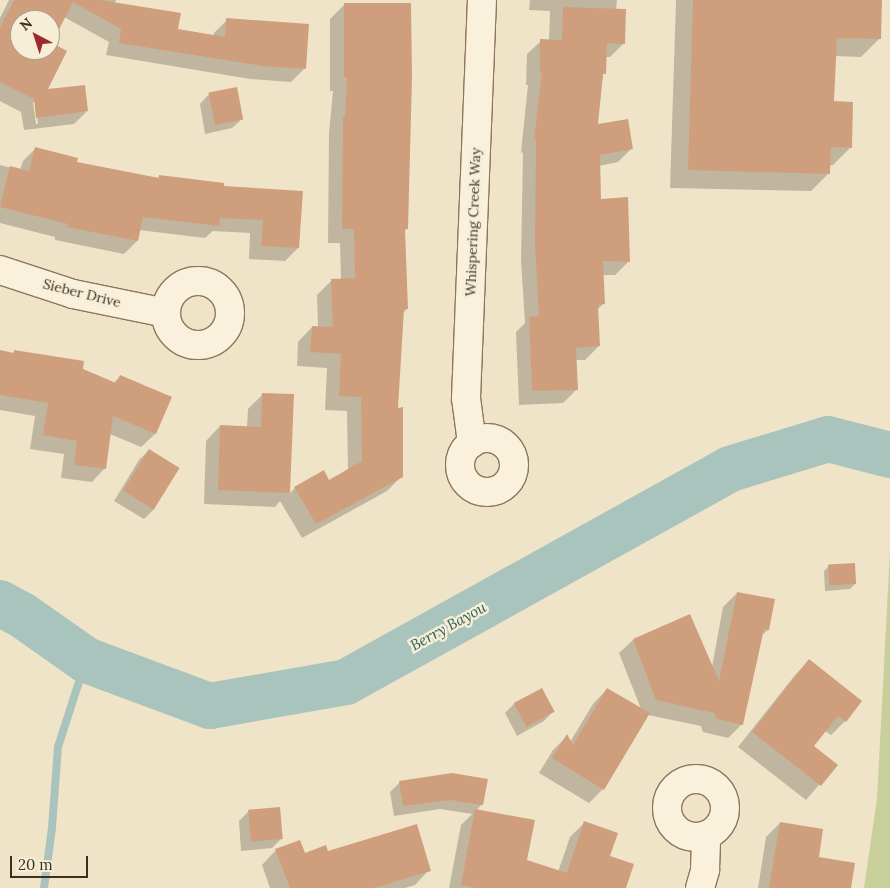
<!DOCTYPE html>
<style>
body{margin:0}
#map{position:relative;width:890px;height:888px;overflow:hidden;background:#f0e4c8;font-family:Lora,serif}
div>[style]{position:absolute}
.green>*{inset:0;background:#c9cf9b}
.shadow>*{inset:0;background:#0003}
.stream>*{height:8px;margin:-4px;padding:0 4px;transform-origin:4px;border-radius:4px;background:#a9c4bc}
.river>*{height:46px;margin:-23px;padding:0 23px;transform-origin:23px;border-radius:23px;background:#a9c4bc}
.building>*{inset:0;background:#cf9f7d;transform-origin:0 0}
.roads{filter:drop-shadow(1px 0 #8d765c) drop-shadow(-1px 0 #8d765c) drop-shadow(0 1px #8d765c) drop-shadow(0 -1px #8d765c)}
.minor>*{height:28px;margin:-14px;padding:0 14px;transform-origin:14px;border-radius:14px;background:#faf1dc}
.minor>.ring{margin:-14px;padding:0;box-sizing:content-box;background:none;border:28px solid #faf1dc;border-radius:50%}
span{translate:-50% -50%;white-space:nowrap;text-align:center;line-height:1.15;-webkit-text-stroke:5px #f7eed8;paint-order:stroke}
.street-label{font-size:14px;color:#3d2e20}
.water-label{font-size:15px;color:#2f5d5a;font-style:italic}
.north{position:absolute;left:10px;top:10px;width:50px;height:50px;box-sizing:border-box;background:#f7eed8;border:1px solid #ada18e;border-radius:50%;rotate:320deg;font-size:14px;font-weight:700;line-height:20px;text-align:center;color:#3d2e20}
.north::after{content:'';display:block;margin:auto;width:18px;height:22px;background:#9e2a2b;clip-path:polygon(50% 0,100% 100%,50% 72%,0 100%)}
.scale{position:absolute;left:10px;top:856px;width:78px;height:22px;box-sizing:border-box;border:2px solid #3d2e20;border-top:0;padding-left:6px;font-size:15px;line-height:18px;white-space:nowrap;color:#3d2e20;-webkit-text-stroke:4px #f7eed8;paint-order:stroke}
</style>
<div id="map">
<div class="green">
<div style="clip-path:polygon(890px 550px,890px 888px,864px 888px,877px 799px)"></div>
</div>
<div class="shadow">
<div style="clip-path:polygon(evenodd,9px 0,116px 0,114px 4px,177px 30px,213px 36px,214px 33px,227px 20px,304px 69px,291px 82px,250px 79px,106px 55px,109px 42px,64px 17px,50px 43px,66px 51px,46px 91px,87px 111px,74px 124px,24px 130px,21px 112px,0 101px,0 18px,9px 0,20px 20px,50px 20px,50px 50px,20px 50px,20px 20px,9px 0,33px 102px,36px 102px,38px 124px,36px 124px,33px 102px)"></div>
<div style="clip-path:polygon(530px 0,617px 0,616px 10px,624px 43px,610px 57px,605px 57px,597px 126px,632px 148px,618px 162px,599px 166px,599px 201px,629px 261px,615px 275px,602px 275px,603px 304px,597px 310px,599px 346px,585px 360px,576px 360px,577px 389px,563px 403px,519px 405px,516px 332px,525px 323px,521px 260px,523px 153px,521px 152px,528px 85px,526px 85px,527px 54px,541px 41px,549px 41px,550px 11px,529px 10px)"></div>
<div style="clip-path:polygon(676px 0,881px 0,880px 38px,861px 57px,835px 56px,833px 103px,851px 147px,833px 165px,829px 165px,829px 173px,811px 191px,670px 188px)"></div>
<div style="clip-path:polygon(344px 5px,407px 229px,404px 231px,407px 309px,403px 313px,397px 409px,402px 476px,387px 491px,302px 538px,280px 501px,275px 507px,204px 504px,206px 441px,220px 426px,247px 427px,248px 409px,263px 394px,293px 395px,289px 494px,295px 488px,328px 481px,348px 471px,347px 411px,325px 410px,327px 368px,297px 366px,298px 342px,312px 327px,318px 327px,317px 295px,332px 280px,341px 280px,340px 243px,328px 243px,329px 133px,333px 91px,330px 91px,330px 19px)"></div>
<div style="clip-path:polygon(209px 94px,242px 119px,232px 128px,205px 134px,200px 104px)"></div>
<div style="clip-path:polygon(36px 148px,76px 163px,156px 179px,160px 176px,222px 187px,298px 248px,285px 261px,249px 259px,250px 233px,213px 231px,205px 238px,139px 230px,137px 241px,124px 254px,55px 240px,55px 237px,0 223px,0 165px,20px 170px,23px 161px)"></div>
<div style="clip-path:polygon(0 351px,12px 354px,15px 351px,81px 370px,113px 383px,120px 377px,155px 434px,141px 447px,110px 434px,105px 468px,92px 482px,61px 478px,64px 454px,30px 449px,35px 416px,0 410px)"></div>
<div style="clip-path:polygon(149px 450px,179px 468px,154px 509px,144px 519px,114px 501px,139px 460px)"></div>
<div style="clip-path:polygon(829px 566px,855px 584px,850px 589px,825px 591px,824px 571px)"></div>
<div style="clip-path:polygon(737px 593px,768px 630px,761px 636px,742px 724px,728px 738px,703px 732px,701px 726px,648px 715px,603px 789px,589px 803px,539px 773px,553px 750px,567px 736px,570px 742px,593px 704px,607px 689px,641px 709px,619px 653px,633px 640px,712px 667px,723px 607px)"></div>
<div style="clip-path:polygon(809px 660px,845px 721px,831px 735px,825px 731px,813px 746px,836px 765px,806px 800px,738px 747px,795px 675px)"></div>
<div style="clip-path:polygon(514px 704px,553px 711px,544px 721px,517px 736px,505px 713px)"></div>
<div style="clip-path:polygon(400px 782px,482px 804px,476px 811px,526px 861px,558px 872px,570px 837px,584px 823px,608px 857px,625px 888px,449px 888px,461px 825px,472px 814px,440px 809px,394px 816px,390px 792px)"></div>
<div style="clip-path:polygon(249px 811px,282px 838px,272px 848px,241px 851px,239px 821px)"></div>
<div style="clip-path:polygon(780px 823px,817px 858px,849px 888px,758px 888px,766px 837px)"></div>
<div style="clip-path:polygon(276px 850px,304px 855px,328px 852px,429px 870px,415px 885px,405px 888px,270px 888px,262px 865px)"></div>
</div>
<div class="stream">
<div style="left:44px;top:888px;width:61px;rotate:-82.4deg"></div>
<div style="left:52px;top:828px;width:81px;rotate:-85.8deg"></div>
<div style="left:58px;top:747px;width:91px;rotate:-72.2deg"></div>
</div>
<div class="river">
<div style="left:0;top:603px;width:25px;rotate:29deg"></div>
<div style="left:22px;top:615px;width:78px;rotate:35.1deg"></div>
<div style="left:86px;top:660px;width:132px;rotate:20.4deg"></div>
<div style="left:210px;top:706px;width:138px;rotate:-10deg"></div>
<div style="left:346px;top:682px;width:439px;rotate:-29deg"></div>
<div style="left:730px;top:469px;width:102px;rotate:-17deg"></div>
<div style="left:828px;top:439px;width:64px;rotate:14.5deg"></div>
</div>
<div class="building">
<div style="clip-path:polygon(evenodd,14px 0,100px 0,181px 13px,178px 29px,225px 37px,226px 18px,309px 24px,306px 69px,263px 66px,119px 43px,121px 29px,73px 2px,52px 43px,67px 51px,48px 89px,85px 85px,88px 111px,36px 118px,34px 99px,0 82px,0 27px,14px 0,20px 20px,50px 20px,50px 50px,20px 50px,20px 20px)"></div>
<div style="clip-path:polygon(693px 0,882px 0,881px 39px,837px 38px,834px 101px,853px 102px,852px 148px,831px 147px,830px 174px,688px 170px)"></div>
<div style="clip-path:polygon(344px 3px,411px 3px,412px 77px,408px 229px,405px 229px,408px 309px,404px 309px,398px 408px,403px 407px,403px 477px,316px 524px,294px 487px,324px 470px,329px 480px,362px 461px,361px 397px,339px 396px,341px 354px,310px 352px,312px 326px,333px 327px,331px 279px,355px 278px,354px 229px,342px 229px,343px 117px,345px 117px,347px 77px,344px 77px)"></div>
<div style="clip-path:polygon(563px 7px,626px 9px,625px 44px,607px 43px,606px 74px,603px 74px,598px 124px,628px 119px,633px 149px,600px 155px,601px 199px,628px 197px,630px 262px,603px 261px,605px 304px,598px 305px,600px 346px,576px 348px,578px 390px,532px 391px,529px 317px,539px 316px,535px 245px,536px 139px,534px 139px,542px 72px,540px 72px,540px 39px,562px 40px)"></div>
<div style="left:237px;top:87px;width:33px;height:29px;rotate:79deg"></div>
<div style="clip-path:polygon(35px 147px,78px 158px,77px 162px,159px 178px,159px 175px,224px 183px,224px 186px,303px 191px,299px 248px,261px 246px,263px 220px,220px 218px,219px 226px,143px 217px,138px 241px,67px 227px,68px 224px,0 207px,10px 166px,29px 171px)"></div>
<div style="clip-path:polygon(0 350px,14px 353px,14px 350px,84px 361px,83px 369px,116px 383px,120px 375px,172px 397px,156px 434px,113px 416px,106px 469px,74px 465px,77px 441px,43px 435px,48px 403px,0 395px)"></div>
<div style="clip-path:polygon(262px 393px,294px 394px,290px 493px,218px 490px,220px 425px,261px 427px)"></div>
<div style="left:149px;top:449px;width:36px;height:49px;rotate:32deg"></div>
<div style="left:855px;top:563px;width:21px;height:27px;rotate:87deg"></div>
<div style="clip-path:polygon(737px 592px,775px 599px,769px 630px,764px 629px,743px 725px,717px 719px,714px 713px,656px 700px,633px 639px,690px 614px,719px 681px)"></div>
<div style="clip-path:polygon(809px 659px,862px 701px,846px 722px,838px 716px,814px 746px,838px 765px,821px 786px,752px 732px)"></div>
<div style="left:542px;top:688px;width:27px;height:32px;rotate:62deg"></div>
<div style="clip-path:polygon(607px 688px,650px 713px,604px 790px,552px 758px,567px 734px,573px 745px)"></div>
<div style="clip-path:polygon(452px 773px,488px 779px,483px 805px,450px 800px,403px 806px,399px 781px)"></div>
<div style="left:280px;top:807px;width:32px;height:32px;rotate:85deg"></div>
<div style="clip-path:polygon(475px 809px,535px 820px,527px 860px,567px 873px,584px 821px,618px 833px,610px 856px,634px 864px,626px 888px,476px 888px,461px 885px)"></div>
<div style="clip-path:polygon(780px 822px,823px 829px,819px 857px,855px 863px,851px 888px,769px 888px)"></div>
<div style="clip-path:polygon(417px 824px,431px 871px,374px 888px,290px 888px,275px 849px,300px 840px,305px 853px,326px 845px,328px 851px)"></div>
</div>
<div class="roads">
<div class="minor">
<div style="left:0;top:270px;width:77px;rotate:18.2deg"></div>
<div style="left:73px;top:294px;width:95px;rotate:11.5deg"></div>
<div class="ring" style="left:166px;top:281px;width:36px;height:36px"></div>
<div class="ring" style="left:460px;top:438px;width:26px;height:26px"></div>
<div style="left:472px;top:443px;width:45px;rotate:-97.6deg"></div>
<div style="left:466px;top:398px;width:398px;rotate:-87.7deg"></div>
<div class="ring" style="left:667px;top:779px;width:30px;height:30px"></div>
<div style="left:700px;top:888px;width:19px;rotate:-74deg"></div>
<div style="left:705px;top:870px;width:34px;rotate:-88deg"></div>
</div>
</div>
<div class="street-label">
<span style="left:473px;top:222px;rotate:-88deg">Whispering Creek Way</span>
<span style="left:82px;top:293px;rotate:14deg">Sieber Drive</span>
</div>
<div class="water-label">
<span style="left:448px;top:626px;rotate:-29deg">Berry Bayou</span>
</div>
<div class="north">N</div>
<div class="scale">20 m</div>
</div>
